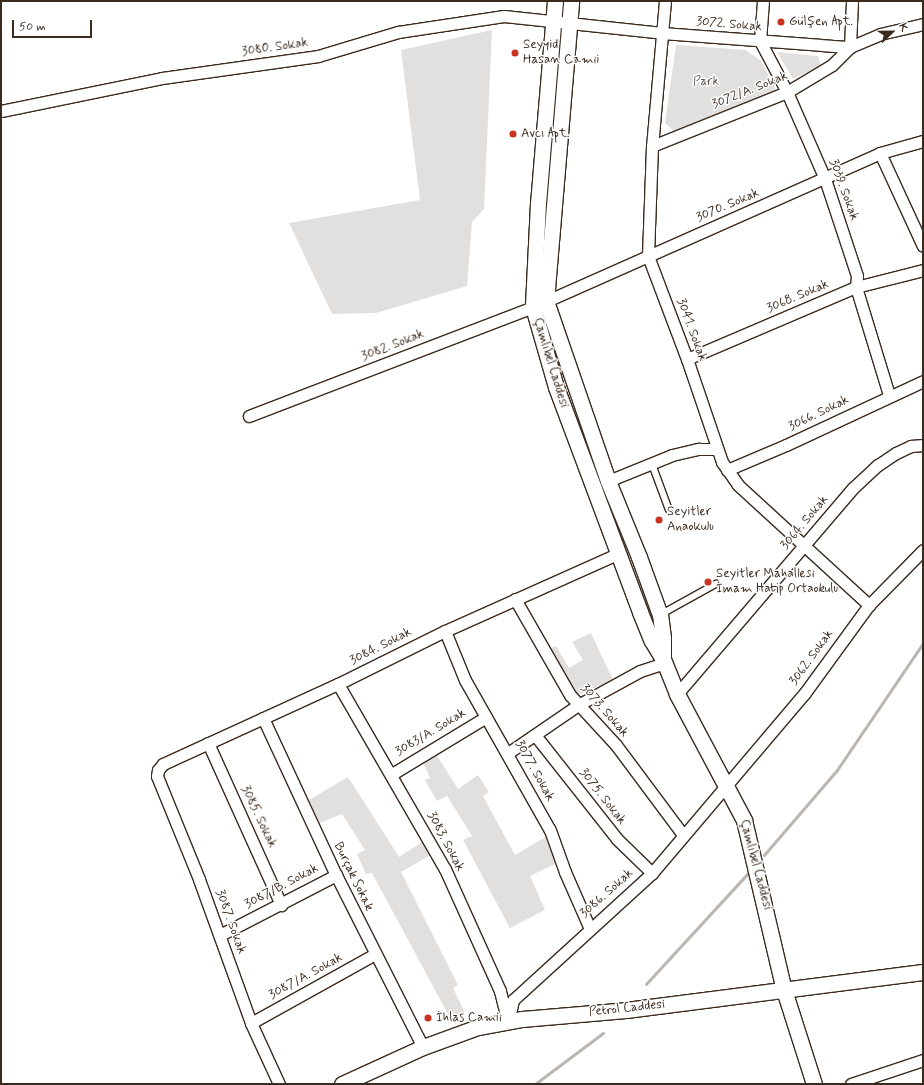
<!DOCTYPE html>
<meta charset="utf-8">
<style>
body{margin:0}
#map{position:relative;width:924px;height:1085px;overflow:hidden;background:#fff;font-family:Mynerve,sans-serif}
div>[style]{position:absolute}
.green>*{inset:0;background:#e2e0de}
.stream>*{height:3px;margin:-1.5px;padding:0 1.5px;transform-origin:1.5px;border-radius:1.5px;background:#bcb6b3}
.roads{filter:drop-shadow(1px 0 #3b2a1e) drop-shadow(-1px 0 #3b2a1e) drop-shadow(0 1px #3b2a1e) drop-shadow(0 -1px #3b2a1e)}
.lane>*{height:5.5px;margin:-2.75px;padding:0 2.75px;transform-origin:2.75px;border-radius:2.75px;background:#fff}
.street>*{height:11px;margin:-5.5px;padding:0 5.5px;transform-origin:5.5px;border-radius:5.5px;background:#fff}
.secondary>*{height:15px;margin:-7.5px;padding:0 7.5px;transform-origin:7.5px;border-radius:7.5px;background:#fff}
.dots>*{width:11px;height:11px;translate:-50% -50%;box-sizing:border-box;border:2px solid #fff;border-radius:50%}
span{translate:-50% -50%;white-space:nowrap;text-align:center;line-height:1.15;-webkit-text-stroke:3px #fff;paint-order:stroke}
.poi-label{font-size:13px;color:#3b2a1e}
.left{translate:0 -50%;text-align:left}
.street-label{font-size:13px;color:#3b2a1e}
.park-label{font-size:13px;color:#65584e}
.frame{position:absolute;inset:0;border:2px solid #3b2a1e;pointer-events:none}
.north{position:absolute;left:872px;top:12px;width:40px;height:40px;-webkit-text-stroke:3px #fff;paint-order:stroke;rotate:68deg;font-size:11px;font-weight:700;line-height:16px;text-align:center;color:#3b2a1e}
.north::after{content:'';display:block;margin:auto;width:14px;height:18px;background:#3b2a1e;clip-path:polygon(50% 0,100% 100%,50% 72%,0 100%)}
.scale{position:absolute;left:12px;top:20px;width:80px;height:18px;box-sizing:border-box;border:2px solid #3b2a1e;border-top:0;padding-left:5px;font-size:12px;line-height:14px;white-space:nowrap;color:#3b2a1e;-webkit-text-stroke:3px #fff;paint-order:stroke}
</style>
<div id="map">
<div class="green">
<div style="clip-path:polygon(492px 30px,484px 209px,472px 222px,467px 286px,376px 313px,332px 314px,289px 223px,420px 200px,401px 50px)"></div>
<div style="clip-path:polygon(676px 45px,746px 50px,761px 61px,776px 90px,676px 133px,665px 123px)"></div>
<div style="clip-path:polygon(777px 52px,818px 56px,821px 65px,793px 79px)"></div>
<div style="clip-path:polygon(591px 633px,613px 680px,578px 695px,570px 687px,550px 648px,556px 646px,569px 668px,583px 660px,572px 642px)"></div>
<div style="clip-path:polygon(436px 754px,458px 789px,478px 775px,489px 792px,483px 796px,515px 855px,546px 837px,557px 863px,530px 876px,545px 910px,510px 928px,463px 840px,472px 836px,447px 796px,437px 801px,425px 780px,430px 778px,423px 762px)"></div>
<div style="clip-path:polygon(348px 777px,399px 857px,422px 842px,429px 856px,401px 872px,458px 985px,453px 988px,465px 1013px,449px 1016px,372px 873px,366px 874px,357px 854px,365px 850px,342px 814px,320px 823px,309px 800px)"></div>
</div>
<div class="stream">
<div style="left:764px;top:855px;width:112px;rotate:-49.3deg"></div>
<div style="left:837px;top:770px;width:153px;rotate:-55.9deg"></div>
<div style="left:646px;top:984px;width:152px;rotate:-47.4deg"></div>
<div style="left:535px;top:1084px;width:85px;rotate:-36.9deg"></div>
</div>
<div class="roads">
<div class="lane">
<div style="left:652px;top:463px;width:49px;rotate:69.7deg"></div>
<div style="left:660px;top:615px;width:64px;rotate:-29deg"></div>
</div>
<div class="street">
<div style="left:665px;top:1px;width:146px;rotate:95.1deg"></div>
<div style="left:652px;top:146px;width:110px;rotate:92.1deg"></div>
<div style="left:648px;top:256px;width:110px;rotate:69.3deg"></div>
<div style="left:687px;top:359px;width:109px;rotate:71.2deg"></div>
<div style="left:722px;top:462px;width:28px;rotate:55deg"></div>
<div style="left:738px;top:485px;width:178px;rotate:42.5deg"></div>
<div style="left:763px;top:1px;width:40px;rotate:94.3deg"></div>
<div style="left:760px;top:41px;width:58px;rotate:62.1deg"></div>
<div style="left:787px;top:92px;width:95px;rotate:66.4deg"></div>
<div style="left:825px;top:179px;width:102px;rotate:71.7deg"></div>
<div style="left:857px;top:276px;width:11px;rotate:95deg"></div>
<div style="left:856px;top:287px;width:113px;rotate:73deg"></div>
<div style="left:1px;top:111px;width:164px;rotate:-11.6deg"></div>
<div style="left:162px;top:78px;width:158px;rotate:-8deg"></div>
<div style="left:318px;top:56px;width:84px;rotate:-16.7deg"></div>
<div style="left:398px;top:32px;width:107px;rotate:-8.6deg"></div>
<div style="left:504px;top:16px;width:159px;rotate:6.1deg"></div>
<div style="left:662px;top:33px;width:189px;rotate:4.3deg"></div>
<div style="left:850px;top:47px;width:33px;rotate:-23deg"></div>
<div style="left:880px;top:34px;width:44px;rotate:-13.1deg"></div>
<div style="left:652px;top:146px;width:145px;rotate:-21.8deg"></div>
<div style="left:787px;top:92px;width:52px;rotate:-31deg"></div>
<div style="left:832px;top:65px;width:25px;rotate:-45deg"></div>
<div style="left:850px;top:47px;width:46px;rotate:-87.5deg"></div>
<div style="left:880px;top:153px;width:102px;rotate:65.2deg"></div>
<div style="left:687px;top:359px;width:184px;rotate:-23.1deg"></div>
<div style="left:856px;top:287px;width:69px;rotate:-14.2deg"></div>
<div style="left:249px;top:416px;width:304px;rotate:-21deg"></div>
<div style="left:533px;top:307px;width:380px;rotate:-23.9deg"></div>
<div style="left:880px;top:153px;width:45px;rotate:-15.6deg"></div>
<div style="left:727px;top:470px;width:64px;rotate:-23deg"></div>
<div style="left:786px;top:445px;width:151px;rotate:-25deg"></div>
<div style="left:608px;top:481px;width:69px;rotate:-22.1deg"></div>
<div style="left:672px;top:455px;width:28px;rotate:-13deg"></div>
<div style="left:699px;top:449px;width:18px"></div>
<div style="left:515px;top:599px;width:111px;rotate:60.2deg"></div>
<div style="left:570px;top:695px;width:68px;rotate:47.4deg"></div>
<div style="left:616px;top:745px;width:112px;rotate:53.3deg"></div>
<div style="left:445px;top:631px;width:53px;rotate:67.8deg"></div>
<div style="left:465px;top:680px;width:172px;rotate:60.5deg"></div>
<div style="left:550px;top:830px;width:45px;rotate:70.3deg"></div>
<div style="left:565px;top:872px;width:62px;rotate:66.3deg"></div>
<div style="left:338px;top:684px;width:214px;rotate:60deg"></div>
<div style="left:445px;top:869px;width:134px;rotate:65.7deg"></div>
<div style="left:500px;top:991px;width:29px;rotate:76deg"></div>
<div style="left:677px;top:694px;width:271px;rotate:-49.5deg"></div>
<div style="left:853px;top:488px;width:34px;rotate:-43deg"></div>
<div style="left:878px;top:465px;width:22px;rotate:-34deg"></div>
<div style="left:896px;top:453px;width:17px;rotate:-25deg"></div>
<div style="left:911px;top:446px;width:12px;rotate:-5deg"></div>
<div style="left:263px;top:718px;width:173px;rotate:65.1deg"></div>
<div style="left:336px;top:875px;width:193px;rotate:63.2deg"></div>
<div style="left:535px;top:735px;width:132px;rotate:51.7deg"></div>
<div style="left:617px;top:839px;width:49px;rotate:44.2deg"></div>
<div style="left:208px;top:743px;width:178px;rotate:65.7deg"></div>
<div style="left:508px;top:753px;width:85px;rotate:-34.4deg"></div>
<div style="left:578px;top:705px;width:71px;rotate:-28.7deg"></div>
<div style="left:640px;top:671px;width:25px;rotate:-18deg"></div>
<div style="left:392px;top:774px;width:110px;rotate:-31.2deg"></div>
<div style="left:220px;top:935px;width:131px;rotate:-27.3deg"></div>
<div style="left:508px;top:1022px;width:23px;rotate:-77deg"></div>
<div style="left:513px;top:1000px;width:188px;rotate:-42.4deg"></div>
<div style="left:652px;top:873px;width:235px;rotate:-49.7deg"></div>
<div style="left:804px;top:694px;width:110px;rotate:-53.9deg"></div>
<div style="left:869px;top:605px;width:77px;rotate:-45.5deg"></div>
<div style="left:251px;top:1023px;width:142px;rotate:-29.1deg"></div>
<div style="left:279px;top:1084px;width:67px;rotate:-114.7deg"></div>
<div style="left:251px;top:1023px;width:153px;rotate:-109.9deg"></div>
<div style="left:199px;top:879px;width:111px;rotate:-112.2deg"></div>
<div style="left:157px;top:776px;width:6px;rotate:-81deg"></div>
<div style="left:158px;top:770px;width:8px;rotate:-50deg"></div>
<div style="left:163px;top:764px;width:192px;rotate:-24.6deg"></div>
<div style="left:338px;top:684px;width:119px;rotate:-26.4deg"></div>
<div style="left:445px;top:631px;width:191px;rotate:-24.1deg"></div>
<div style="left:851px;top:1084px;width:76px;rotate:-18.4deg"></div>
</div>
<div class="secondary">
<div style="left:555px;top:1px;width:203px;rotate:94.8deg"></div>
<div style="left:538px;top:203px;width:104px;rotate:92.8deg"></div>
<div style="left:533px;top:307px;width:83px;rotate:74deg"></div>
<div style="left:556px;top:387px;width:240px;rotate:69.5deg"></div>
<div style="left:640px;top:612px;width:31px;rotate:68deg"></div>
<div style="left:652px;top:641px;width:21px;rotate:59deg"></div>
<div style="left:663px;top:659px;width:21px;rotate:-90deg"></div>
<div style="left:663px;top:638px;width:23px;rotate:-97deg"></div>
<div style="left:660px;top:615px;width:62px;rotate:-109.9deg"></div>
<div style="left:639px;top:557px;width:82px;rotate:-112.2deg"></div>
<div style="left:608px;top:481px;width:190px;rotate:-109deg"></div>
<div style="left:546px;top:301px;width:301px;rotate:-85.2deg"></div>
<div style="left:663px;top:659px;width:38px;rotate:68deg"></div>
<div style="left:677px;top:694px;width:143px;rotate:62deg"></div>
<div style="left:744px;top:820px;width:175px;rotate:76.8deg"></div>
<div style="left:784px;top:990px;width:99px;rotate:72.3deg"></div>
<div style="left:342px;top:1084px;width:89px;rotate:-24.6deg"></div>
<div style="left:423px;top:1047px;width:59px;rotate:-20deg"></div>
<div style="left:478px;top:1027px;width:45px;rotate:-10.3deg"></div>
<div style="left:522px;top:1019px;width:104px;rotate:-4.9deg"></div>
<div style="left:626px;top:1010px;width:299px;rotate:-7.3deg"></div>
</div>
</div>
<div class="dots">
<div style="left:781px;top:22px;background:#c8321e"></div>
<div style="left:515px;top:53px;background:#c8321e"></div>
<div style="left:513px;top:134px;background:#c8321e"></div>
<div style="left:659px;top:520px;background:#c8321e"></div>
<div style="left:708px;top:582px;background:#c8321e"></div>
<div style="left:428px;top:1018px;background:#c8321e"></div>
</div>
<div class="poi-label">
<span class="left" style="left:789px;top:22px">Gülşen Apt.</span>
<span class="left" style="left:523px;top:53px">Seyyid<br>Hasan Camii</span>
<span class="left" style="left:521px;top:134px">Avcı Apt.</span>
<span class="left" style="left:667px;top:520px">Seyitler<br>Anaokulu</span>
<span class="left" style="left:716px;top:582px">Seyitler Mahallesi<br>İmam Hatip Ortaokulu</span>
<span class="left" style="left:436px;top:1018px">İhlas Camii</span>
</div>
<div class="street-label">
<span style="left:729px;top:25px;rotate:5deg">3072. Sokak</span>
<span style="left:275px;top:48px;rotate:-8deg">3080. Sokak</span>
<span style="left:750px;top:91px;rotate:-22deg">3072/A. Sokak</span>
<span style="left:843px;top:190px;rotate:70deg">3039. Sokak</span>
<span style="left:728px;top:206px;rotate:-23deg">3070. Sokak</span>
<span style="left:798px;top:297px;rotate:-23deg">3068. Sokak</span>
<span style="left:691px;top:330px;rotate:70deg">3041. Sokak</span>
<span style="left:393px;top:346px;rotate:-21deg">3082. Sokak</span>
<span style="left:550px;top:363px;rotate:73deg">Çamlıbel Caddesi</span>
<span style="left:819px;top:414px;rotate:-26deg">3066. Sokak</span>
<span style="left:805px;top:523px;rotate:-50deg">3064. Sokak</span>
<span style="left:381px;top:647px;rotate:-27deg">3084. Sokak</span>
<span style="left:812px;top:658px;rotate:-54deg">3062. Sokak</span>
<span style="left:604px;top:711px;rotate:49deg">3073. Sokak</span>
<span style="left:431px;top:733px;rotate:-31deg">3083/A. Sokak</span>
<span style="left:534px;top:771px;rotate:61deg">3077. Sokak</span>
<span style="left:602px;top:797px;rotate:52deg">3075. Sokak</span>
<span style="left:258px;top:817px;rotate:65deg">3085. Sokak</span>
<span style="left:445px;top:842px;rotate:62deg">3083. Sokak</span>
<span style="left:755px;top:865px;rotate:75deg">Çamlıbel Caddesi</span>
<span style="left:353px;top:877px;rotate:64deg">Burçak Sokak</span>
<span style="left:282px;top:887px;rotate:-28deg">3087/B. Sokak</span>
<span style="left:607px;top:894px;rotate:-42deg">3086. Sokak</span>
<span style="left:230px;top:922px;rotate:70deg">3087. Sokak</span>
<span style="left:306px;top:977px;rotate:-29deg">3087/A. Sokak</span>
<span style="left:627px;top:1009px;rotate:-6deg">Petrol Caddesi</span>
</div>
<div class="park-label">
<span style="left:706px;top:82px">Park</span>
</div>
<div class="frame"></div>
<div class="north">K</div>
<div class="scale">50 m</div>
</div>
